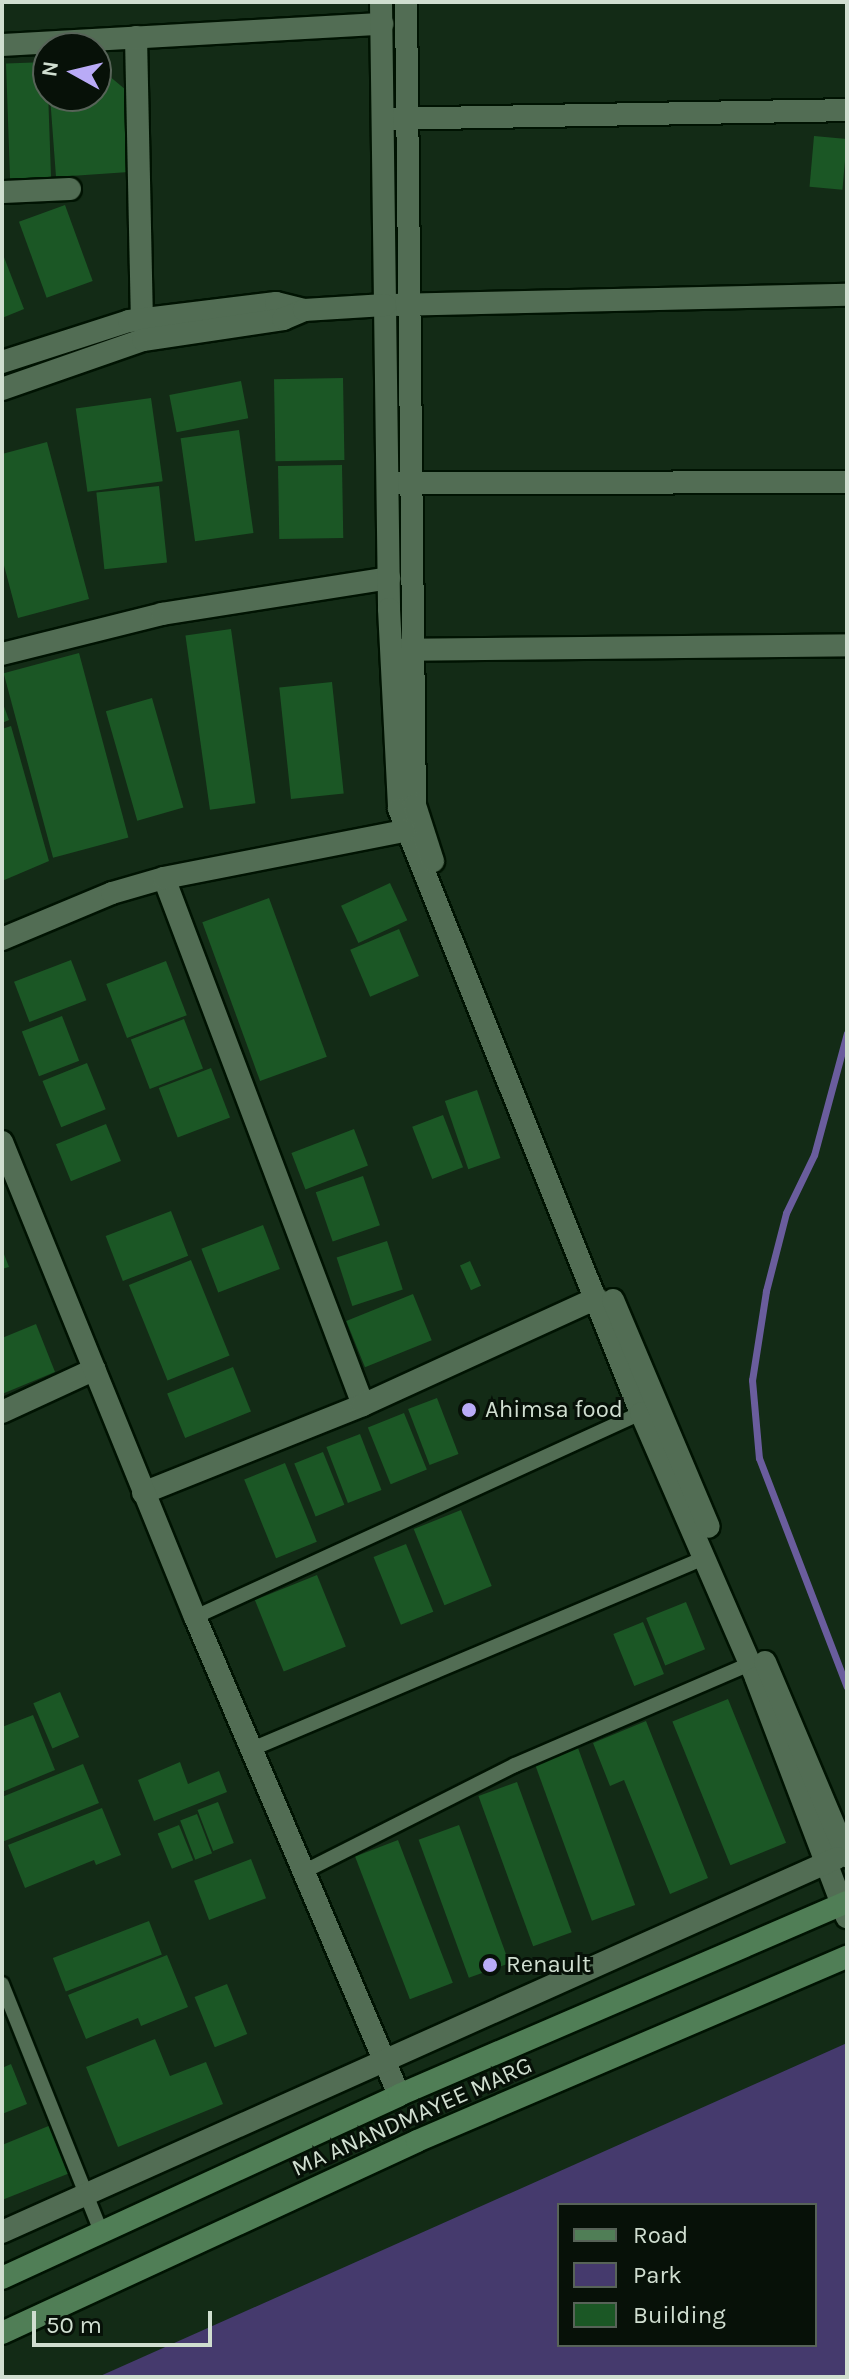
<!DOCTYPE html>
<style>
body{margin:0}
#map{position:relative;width:849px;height:2379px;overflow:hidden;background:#132b16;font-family:Karla,sans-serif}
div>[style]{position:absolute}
.green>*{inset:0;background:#453a6d}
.stream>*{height:7px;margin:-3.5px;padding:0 3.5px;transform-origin:3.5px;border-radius:3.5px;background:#6a5d9d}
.building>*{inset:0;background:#1b5725;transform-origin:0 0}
.roads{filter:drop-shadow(2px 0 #001302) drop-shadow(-2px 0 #001302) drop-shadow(0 2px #001302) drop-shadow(0 -2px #001302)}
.service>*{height:14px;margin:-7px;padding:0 7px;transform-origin:7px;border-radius:7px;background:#526d54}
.minor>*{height:22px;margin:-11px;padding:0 11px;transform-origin:11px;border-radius:11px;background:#526d54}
.tertiary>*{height:22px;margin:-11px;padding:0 11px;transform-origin:11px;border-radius:11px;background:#526d54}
.secondary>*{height:22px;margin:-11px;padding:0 11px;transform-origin:11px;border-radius:11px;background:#507e56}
.dots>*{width:22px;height:22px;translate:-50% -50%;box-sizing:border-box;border:4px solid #071108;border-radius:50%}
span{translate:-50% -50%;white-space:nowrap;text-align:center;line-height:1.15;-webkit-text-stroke:6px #071108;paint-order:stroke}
.poi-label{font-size:24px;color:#d0ded0}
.left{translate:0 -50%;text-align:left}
.street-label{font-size:24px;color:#d0ded0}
.frame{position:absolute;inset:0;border:4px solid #d0ded0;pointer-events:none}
.legend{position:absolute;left:557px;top:2203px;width:260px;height:144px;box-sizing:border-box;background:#071108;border:2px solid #576358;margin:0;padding:10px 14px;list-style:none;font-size:24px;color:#d0ded0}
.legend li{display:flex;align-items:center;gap:16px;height:40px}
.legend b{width:40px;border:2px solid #576358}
.north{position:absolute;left:32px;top:32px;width:80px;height:80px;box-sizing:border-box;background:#071108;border:2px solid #576358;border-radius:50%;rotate:278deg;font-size:22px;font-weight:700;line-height:32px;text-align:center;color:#d0ded0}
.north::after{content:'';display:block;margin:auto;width:28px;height:36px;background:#b9abf7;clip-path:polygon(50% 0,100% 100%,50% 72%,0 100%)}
.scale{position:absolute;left:32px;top:2311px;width:180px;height:36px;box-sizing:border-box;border:4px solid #d0ded0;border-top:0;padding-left:10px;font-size:24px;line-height:28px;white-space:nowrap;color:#d0ded0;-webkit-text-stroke:6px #071108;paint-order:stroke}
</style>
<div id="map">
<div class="green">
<div style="clip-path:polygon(evenodd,847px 2043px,847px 2377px,98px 2377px,847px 2043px,559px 2205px,815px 2205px,815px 2345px,559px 2345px,559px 2205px)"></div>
</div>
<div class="stream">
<div style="left:847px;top:1033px;width:126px;rotate:105.1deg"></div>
<div style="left:814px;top:1155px;width:64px;rotate:115.8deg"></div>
<div style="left:786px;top:1213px;width:81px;rotate:104.4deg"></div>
<div style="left:766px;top:1291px;width:90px;rotate:98.9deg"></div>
<div style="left:752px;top:1380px;width:78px;rotate:84.9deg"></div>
<div style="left:759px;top:1458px;width:245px;rotate:69deg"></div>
</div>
<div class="building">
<div style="left:47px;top:62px;width:122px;height:41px;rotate:88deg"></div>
<div style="clip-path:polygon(96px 65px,126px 90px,129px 172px,56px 177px,50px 96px,96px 96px)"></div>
<div style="left:814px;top:136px;width:33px;height:51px;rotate:5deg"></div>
<div style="left:65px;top:205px;width:81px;height:49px;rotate:70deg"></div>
<div style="clip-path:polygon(2px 252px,24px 309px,2px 318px)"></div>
<div style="left:343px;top:378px;width:82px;height:69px;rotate:89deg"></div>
<div style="left:241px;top:381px;width:38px;height:73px;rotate:79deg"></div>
<div style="left:151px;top:398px;width:84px;height:76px;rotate:82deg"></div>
<div style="left:239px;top:430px;width:104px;height:59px;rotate:82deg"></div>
<div style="clip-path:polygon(47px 442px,89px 599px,18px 618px,2px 558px,2px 454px)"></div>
<div style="left:342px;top:465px;width:73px;height:64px;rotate:89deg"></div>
<div style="left:159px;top:486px;width:77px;height:63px;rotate:84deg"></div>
<div style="left:231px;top:629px;width:176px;height:46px;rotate:82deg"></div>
<div style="left:79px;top:653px;width:191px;height:78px;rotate:75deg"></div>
<div style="left:332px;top:682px;width:112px;height:53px;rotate:84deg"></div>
<div style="left:152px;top:698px;width:114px;height:48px;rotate:74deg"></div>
<div style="clip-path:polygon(2px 701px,9px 720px,2px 723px)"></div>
<div style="clip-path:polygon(11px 726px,49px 861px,2px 881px,2px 729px)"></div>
<div style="left:390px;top:883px;width:41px;height:54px;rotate:65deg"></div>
<div style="left:269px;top:898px;width:169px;height:71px;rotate:70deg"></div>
<div style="left:399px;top:929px;width:51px;height:53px;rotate:67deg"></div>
<div style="left:71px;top:960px;width:43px;height:61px;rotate:69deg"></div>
<div style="left:166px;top:961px;width:58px;height:64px;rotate:69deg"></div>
<div style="left:62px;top:1016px;width:48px;height:43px;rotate:69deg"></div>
<div style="left:184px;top:1019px;width:53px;height:57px;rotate:69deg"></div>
<div style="left:87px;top:1063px;width:50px;height:48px;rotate:68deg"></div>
<div style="left:211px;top:1068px;width:53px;height:56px;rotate:69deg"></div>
<div style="left:477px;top:1090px;width:72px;height:34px;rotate:71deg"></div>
<div style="left:443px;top:1115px;width:56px;height:33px;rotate:69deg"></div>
<div style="left:106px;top:1124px;width:40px;height:54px;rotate:68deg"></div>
<div style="left:354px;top:1129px;width:39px;height:67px;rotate:69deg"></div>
<div style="left:363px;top:1176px;width:52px;height:50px;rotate:71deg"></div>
<div style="left:171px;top:1211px;width:48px;height:70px;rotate:69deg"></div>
<div style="left:263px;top:1225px;width:47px;height:66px;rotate:69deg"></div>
<div style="left:387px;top:1241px;width:51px;height:53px;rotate:72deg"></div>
<div style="clip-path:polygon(2px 1249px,9px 1267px,2px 1269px)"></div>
<div style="left:191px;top:1260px;width:103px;height:67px;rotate:68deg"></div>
<div style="left:470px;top:1261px;width:27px;height:11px;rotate:66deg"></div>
<div style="left:413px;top:1294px;width:50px;height:72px;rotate:68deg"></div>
<div style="clip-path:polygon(36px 1324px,55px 1372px,2px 1394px,2px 1338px)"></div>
<div style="left:233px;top:1367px;width:48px;height:71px;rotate:68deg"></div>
<div style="left:437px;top:1398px;width:60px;height:31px;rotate:69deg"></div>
<div style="left:404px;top:1413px;width:61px;height:39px;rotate:68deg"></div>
<div style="left:360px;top:1434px;width:60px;height:36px;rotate:69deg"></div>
<div style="left:323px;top:1452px;width:57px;height:31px;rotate:68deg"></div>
<div style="left:285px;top:1463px;width:85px;height:44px;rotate:68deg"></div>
<div style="left:461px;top:1510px;width:82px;height:51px;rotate:68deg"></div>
<div style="left:406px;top:1544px;width:73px;height:35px;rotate:68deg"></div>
<div style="left:317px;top:1575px;width:77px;height:67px;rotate:68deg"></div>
<div style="left:686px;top:1602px;width:51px;height:43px;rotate:68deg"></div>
<div style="left:643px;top:1622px;width:56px;height:32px;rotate:68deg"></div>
<div style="left:60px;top:1692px;width:49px;height:29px;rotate:67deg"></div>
<div style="left:728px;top:1699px;width:155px;height:60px;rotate:68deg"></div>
<div style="clip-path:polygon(33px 1715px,55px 1770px,2px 1792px,2px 1727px)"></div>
<div style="clip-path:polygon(646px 1721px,708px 1878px,670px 1894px,624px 1780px,610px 1786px,593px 1743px)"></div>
<div style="left:578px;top:1748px;width:167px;height:46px;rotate:70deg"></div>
<div style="clip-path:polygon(180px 1762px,188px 1784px,219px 1771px,227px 1792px,154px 1821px,138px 1780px)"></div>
<div style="clip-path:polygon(83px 1764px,99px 1803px,2px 1842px,2px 1797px)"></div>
<div style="left:517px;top:1782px;width:160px;height:41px;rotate:70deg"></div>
<div style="left:218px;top:1802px;width:44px;height:22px;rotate:69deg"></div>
<div style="clip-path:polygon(102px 1808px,121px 1855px,96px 1865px,94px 1860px,25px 1888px,8px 1845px)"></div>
<div style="left:197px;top:1814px;width:42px;height:18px;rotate:69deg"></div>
<div style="left:179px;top:1825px;width:38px;height:23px;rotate:68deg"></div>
<div style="left:459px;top:1825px;width:147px;height:43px;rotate:70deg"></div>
<div style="left:398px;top:1840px;width:153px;height:46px;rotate:69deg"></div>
<div style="left:251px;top:1859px;width:42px;height:61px;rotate:69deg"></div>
<div style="left:149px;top:1921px;width:36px;height:103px;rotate:69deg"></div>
<div style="clip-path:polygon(167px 1955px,188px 2007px,141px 2026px,138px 2018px,86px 2039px,68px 1995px)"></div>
<div style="left:227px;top:1984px;width:54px;height:35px;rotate:68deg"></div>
<div style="clip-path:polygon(155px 2039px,170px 2076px,206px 2062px,223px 2104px,118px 2147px,86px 2067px)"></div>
<div style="clip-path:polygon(11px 2064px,27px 2104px,2px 2114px,2px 2068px)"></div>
<div style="clip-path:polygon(51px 2125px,70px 2173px,2px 2200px,2px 2145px)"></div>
</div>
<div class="roads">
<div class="service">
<div style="left:195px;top:1617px;width:490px;rotate:-24.6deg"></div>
<div style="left:252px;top:1749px;width:494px;rotate:-22.9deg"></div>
<div style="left:303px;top:1872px;width:237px;rotate:-26.8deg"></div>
<div style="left:515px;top:1765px;width:256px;rotate:-23.3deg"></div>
<div style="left:2px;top:1984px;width:269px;rotate:68.2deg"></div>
</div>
<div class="minor">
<div style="left:136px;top:37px;width:282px;rotate:88.8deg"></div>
<div style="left:2px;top:45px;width:381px;rotate:-3.2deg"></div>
<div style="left:383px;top:119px;width:464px;rotate:-1.1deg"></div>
<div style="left:2px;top:192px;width:68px;rotate:-2.5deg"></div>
<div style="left:392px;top:305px;width:455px;rotate:-1.3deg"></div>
<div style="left:388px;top:483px;width:459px;rotate:-0.1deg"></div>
<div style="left:396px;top:650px;width:451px;rotate:-0.6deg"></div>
<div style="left:2px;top:654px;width:165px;rotate:-14deg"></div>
<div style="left:162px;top:614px;width:230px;rotate:-9deg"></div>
<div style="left:164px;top:878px;width:563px;rotate:69.31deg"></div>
<div style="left:2px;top:1412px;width:102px;rotate:-24.8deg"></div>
<div style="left:143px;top:1493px;width:237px;rotate:-21.8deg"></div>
<div style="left:363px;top:1405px;width:257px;rotate:-24.6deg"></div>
</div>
<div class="tertiary">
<div style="left:381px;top:2px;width:607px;rotate:89.24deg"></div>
<div style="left:389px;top:609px;width:200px;rotate:87.1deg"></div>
<div style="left:399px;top:809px;width:651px;rotate:68.17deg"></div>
<div style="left:641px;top:1413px;width:289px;rotate:66.5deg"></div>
<div style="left:756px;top:1678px;width:256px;rotate:69.2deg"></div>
<div style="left:406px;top:2px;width:803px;rotate:89.36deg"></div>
<div style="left:415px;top:805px;width:59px;rotate:72.2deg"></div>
<div style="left:2px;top:362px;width:133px;rotate:-17.9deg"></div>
<div style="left:129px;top:321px;width:148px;rotate:-7deg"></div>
<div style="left:276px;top:303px;width:29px;rotate:14deg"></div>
<div style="left:2px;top:389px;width:149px;rotate:-19.2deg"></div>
<div style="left:143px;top:340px;width:142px;rotate:-8.5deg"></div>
<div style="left:283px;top:319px;width:23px;rotate:-23deg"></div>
<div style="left:304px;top:310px;width:81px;rotate:-3.5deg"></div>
<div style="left:2px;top:939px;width:119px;rotate:-22.7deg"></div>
<div style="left:112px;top:893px;width:54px;rotate:-16.1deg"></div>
<div style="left:164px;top:878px;width:245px;rotate:-11.1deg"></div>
<div style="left:2px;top:1142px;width:513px;rotate:67.89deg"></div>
<div style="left:195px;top:1617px;width:520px;rotate:66.89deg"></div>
<div style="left:613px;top:1300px;width:246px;rotate:67.1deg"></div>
<div style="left:765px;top:1662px;width:211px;rotate:67.1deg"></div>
<div style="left:2px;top:2232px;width:915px;rotate:-24.13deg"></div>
</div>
<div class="secondary">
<div style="left:2px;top:2278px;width:437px;rotate:-24.7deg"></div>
<div style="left:399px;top:2095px;width:488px;rotate:-23.3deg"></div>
<div style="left:2px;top:2333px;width:457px;rotate:-24.8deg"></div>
<div style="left:417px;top:2141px;width:468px;rotate:-23.2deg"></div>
</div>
</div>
<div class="dots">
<div style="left:469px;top:1410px;background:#b9abf7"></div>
<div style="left:490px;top:1965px;background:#b9abf7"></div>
</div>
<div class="poi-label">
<span class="left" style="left:485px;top:1410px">Ahimsa food</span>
<span class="left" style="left:506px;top:1965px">Renault</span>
</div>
<div class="street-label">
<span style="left:412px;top:2117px;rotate:-24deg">MA ANANDMAYEE MARG</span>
</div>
<div class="frame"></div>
<ul class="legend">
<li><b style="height:10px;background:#507e56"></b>Road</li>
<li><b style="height:22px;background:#453a6d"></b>Park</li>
<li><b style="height:22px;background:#1b5725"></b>Building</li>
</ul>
<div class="north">N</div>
<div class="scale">50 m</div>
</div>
